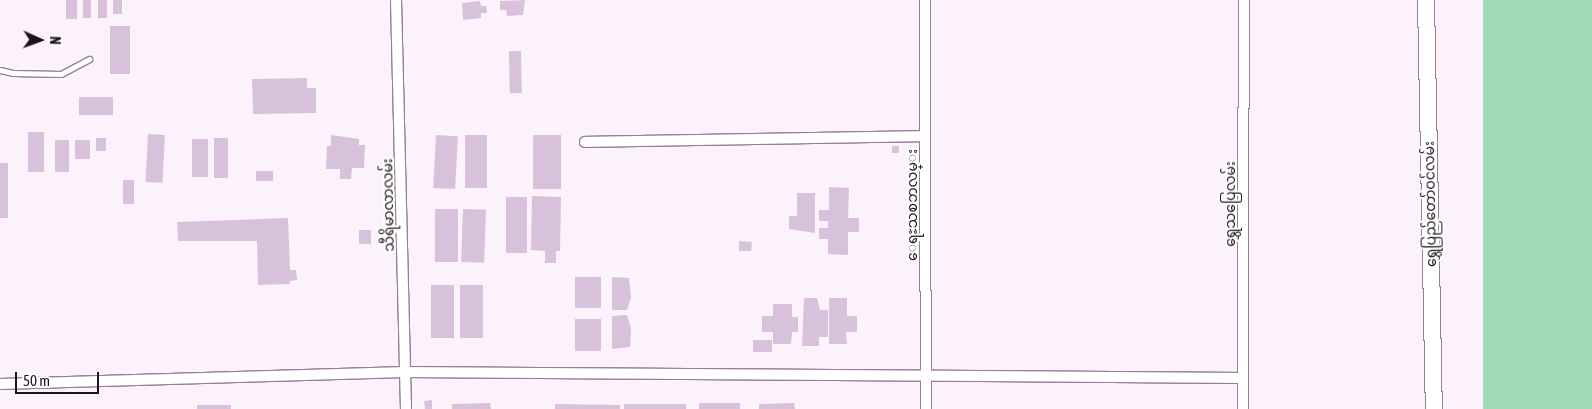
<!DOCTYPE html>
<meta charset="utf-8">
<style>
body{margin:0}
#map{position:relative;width:1592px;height:409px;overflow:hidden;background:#fcf2fc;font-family:"Asap Condensed","Noto Sans Myanmar",sans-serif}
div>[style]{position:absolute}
.green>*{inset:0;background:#9fdbb7;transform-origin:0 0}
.building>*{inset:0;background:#d8c1db;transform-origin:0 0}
.roads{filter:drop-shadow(1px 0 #967f96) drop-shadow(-1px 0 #967f96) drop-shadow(0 1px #967f96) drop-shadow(0 -1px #967f96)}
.service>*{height:5px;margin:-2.5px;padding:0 2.5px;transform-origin:2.5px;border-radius:2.5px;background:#fff}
.minor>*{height:10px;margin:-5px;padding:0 5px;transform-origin:5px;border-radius:5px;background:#fff}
.primary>*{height:16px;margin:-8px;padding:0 8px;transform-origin:8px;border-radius:8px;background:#fff}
span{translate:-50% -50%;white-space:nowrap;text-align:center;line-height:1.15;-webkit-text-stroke:4px #fff;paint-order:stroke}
.street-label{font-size:14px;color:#1b121b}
.north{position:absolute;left:15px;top:15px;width:50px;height:50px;-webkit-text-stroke:4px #fff;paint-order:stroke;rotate:92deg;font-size:14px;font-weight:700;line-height:20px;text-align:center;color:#1b121b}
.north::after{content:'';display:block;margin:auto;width:18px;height:22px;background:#1b121b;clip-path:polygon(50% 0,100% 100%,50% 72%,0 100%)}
.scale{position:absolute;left:15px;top:372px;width:84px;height:22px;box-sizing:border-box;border:2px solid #1b121b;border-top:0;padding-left:6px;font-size:15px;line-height:18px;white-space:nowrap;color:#1b121b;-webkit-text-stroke:4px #fff;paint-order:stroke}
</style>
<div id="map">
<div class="green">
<div style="left:1483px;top:0;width:109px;height:409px"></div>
</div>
<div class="building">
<div style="left:66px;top:0;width:11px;height:19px"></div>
<div style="left:83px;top:0;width:8px;height:18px"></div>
<div style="left:98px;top:0;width:9px;height:18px"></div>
<div style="left:113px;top:0;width:9px;height:14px"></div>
<div style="clip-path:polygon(525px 0,523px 15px,507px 16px,506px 10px,500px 10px,500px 1px)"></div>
<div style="clip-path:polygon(480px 1px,481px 6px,486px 6px,487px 13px,481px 13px,481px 18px,463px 20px,462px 3px)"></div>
<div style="left:110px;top:26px;width:20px;height:48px"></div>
<div style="left:521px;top:51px;width:42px;height:12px;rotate:89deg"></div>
<div style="clip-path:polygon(307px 78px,307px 88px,316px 88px,316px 113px,253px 114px,252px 79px)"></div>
<div style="left:79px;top:97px;width:34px;height:18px"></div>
<div style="left:28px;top:132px;width:16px;height:40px"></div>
<div style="left:148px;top:134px;width:17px;height:48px;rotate:3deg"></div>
<div style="clip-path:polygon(331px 135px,359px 139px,359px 145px,365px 145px,364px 168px,352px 168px,351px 179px,340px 179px,340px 169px,326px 169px,327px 146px,331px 146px)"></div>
<div style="left:436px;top:135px;width:22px;height:53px;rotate:3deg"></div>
<div style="left:465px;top:135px;width:22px;height:53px"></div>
<div style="left:533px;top:135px;width:28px;height:54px"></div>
<div style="left:96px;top:138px;width:10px;height:13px"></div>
<div style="left:214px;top:138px;width:14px;height:40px"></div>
<div style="left:192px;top:139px;width:16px;height:38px"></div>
<div style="left:55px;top:140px;width:14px;height:32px"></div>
<div style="left:75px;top:140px;width:15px;height:19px"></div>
<div style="left:892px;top:146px;width:7px;height:7px"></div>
<div style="left:0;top:163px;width:8px;height:55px"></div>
<div style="left:256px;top:171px;width:17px;height:10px"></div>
<div style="left:123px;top:180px;width:11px;height:24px"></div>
<div style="clip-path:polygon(829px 187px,849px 188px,848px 218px,859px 218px,859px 232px,848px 232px,848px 255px,828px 254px,828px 239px,819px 239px,819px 228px,828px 228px,828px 221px,819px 221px,819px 210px,829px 210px)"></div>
<div style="clip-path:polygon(797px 193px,815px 193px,815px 233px,789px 229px,789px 216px,797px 216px)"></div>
<div style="clip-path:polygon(532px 196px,561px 197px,560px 251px,556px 251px,556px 263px,545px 263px,545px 251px,531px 250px)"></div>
<div style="left:506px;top:197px;width:21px;height:56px"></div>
<div style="left:435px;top:209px;width:23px;height:53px"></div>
<div style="left:463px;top:209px;width:23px;height:53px;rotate:2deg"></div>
<div style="clip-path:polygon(288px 218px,290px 270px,296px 270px,297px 280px,290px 281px,290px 284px,258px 285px,257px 241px,178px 241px,177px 222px)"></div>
<div style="left:359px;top:230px;width:12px;height:14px"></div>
<div style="clip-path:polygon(739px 241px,752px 242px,751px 251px,739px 251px)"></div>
<div style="left:601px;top:277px;width:31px;height:26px;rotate:90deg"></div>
<div style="clip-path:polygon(612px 277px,629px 278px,631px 298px,627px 310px,612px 310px)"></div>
<div style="left:431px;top:285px;width:23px;height:53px"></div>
<div style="left:460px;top:285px;width:23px;height:53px"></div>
<div style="clip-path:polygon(804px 298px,817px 298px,820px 310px,828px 310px,828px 337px,819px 337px,819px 346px,802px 346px)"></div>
<div style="clip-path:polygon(829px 298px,847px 298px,847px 316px,857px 316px,857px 332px,846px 332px,847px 344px,829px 344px)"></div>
<div style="clip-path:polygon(773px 304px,792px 304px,792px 317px,798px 317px,798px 332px,792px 332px,791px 344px,773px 344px,773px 332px,762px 332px,762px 316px,773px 316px)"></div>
<div style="clip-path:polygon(627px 315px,631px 328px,630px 347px,612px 349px,612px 316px)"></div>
<div style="left:575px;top:319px;width:26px;height:32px"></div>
<div style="left:753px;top:340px;width:19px;height:12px"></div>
<div style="clip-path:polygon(432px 400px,432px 409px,425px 409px,424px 401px)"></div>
<div style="clip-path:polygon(490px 403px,491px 409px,452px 409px,452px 404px)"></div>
<div style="left:699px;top:403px;width:41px;height:6px"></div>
<div style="clip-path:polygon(794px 403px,795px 409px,759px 409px,759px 404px)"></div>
<div style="clip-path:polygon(555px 404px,620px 405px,620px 409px,555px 409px)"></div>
<div style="left:624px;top:404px;width:62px;height:5px"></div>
<div style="left:197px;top:405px;width:34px;height:4px"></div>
</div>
<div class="roads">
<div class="service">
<div style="left:0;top:70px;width:13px;rotate:13deg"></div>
<div style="left:13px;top:73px;width:48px;rotate:1.2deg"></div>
<div style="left:61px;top:74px;width:32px;rotate:-28deg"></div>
</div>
<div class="minor">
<div style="left:396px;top:0;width:409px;rotate:88.6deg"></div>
<div style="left:925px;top:0;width:409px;rotate:89.9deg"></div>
<div style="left:585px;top:142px;width:340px;rotate:-1deg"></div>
<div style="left:0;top:384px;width:406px;rotate:-1.7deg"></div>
<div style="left:406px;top:372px;width:837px;rotate:0.41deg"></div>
<div style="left:1243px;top:409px;width:409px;rotate:-89.9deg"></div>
</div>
<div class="primary">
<div style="left:1426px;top:0;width:409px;rotate:88.9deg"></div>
</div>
</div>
<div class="street-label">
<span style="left:1230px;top:204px;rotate:-90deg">ရွှေသပြေလမ်း</span>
<span style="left:1430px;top:204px;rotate:-91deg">ရွှေပြည်တော်ဝင်လမ်း</span>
<span style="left:388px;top:205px;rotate:-91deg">သီရိမာလာလမ်း</span>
<span style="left:912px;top:205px;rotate:-90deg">ေရႊသစၥာလမ္း</span>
</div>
<div class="north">N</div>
<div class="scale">50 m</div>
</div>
